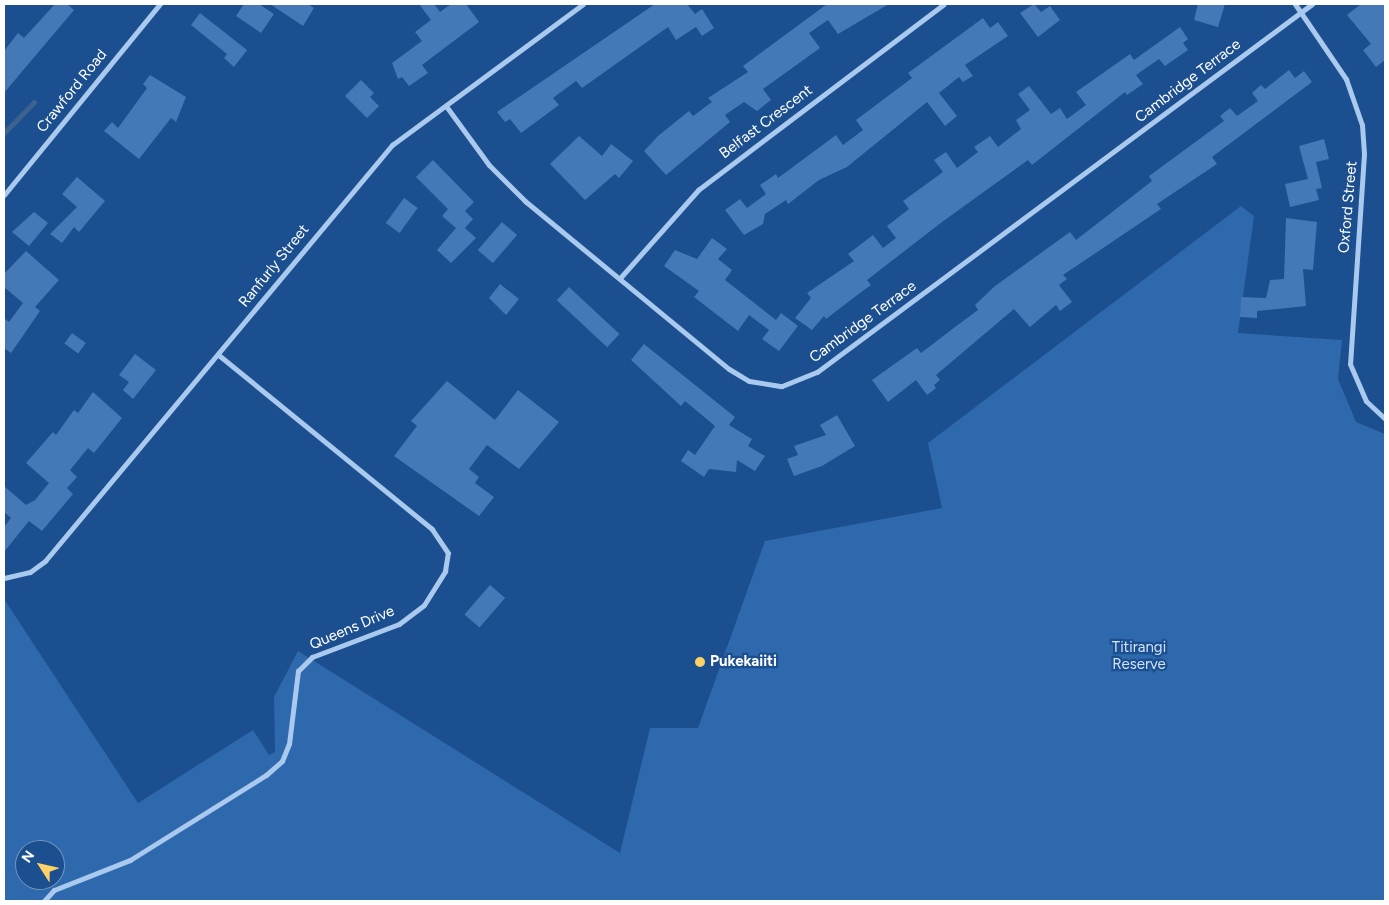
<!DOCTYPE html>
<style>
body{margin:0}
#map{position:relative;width:1389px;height:905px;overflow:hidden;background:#1b4f8f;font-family:Figtree,sans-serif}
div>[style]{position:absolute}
.green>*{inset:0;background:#2e69ad}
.stream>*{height:4.5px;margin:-2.25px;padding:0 2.25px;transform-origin:2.25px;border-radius:2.25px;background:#3c6290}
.building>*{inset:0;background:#4478b7;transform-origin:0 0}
.street>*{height:5px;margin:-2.5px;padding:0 2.5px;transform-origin:2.5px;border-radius:2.5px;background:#a9c9ee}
.dots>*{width:14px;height:14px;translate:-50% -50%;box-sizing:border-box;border:2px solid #1b4f8f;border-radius:50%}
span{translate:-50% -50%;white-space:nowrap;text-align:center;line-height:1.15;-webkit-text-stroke:4.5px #1b4f8f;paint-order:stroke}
.street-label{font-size:15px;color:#fff}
.park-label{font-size:15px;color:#cfe3fa}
.poi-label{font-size:15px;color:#fff;font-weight:700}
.left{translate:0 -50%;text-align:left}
.frame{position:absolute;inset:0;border:5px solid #fff;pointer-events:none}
.north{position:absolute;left:15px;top:840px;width:50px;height:50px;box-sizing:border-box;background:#1b4f8f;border:1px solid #7695bc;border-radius:50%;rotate:305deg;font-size:14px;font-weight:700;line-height:20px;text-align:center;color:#fff}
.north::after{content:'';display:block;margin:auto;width:18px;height:22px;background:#ffd166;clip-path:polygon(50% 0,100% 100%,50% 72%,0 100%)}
</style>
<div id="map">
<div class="green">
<div style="clip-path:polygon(evenodd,1241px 206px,1254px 216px,1238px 333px,1342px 340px,1338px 379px,1356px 422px,1385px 434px,1385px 901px,4px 901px,4px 599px,138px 803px,253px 730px,269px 755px,275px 752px,274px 697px,298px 651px,620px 853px,650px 728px,698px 728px,765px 541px,942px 508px,928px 443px,1241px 206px,25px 850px,55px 850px,55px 880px,25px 880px,25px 850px)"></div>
</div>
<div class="stream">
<div style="left:4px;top:133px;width:43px;rotate:-45.9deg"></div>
</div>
<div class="building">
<div style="clip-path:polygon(55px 4px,67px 4px,74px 10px,4px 93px,4px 51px,18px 33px,24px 38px)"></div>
<div style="clip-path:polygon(244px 4px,259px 4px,274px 14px,261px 33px,236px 16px)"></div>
<div style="clip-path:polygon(270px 4px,308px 4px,314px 8px,303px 26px)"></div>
<div style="clip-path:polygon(419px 4px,434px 4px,440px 12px,451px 4px,466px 4px,479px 22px,422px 65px,428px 73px,409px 86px,402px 77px,398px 79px,392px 63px,422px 41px,415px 32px,431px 20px)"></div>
<div style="clip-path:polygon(655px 4px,687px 4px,695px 14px,702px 9px,714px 28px,702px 36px,696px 27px,676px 40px,668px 27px,582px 88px,576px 81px,553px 98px,559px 105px,521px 133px,510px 119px,505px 122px,497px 112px)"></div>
<div style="clip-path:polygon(827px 4px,889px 4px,838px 34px,828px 20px,809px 33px,820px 48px,763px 89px,771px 100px,757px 111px,744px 102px,725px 115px,730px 122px,666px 175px,644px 151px,658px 136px,689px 111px,693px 116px,712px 102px,708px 98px,748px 72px,743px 66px)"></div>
<div style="clip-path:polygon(1034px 4px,1041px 12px,1050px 6px,1060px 20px,1038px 37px,1020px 13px)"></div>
<div style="clip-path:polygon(1198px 4px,1225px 4px,1218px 27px,1194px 20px)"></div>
<div style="clip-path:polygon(1361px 4px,1385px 4px,1385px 60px,1376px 67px,1363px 50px,1371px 44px,1347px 15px)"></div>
<div style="clip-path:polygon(200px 13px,247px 50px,234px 67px,224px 58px,227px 54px,191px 25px)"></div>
<div style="clip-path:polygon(983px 18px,990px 28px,998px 22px,1008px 36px,965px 65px,973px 76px,963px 82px,959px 77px,939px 93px,957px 116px,945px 126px,927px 102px,847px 167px,819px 180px,788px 204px,786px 200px,765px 214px,763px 224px,744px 235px,725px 210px,740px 199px,747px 208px,766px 194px,760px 185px,776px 174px,778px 178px,836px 135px,843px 145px,863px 130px,856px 120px,912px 78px,908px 73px)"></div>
<div style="clip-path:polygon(1180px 27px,1188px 39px,1183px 43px,1188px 50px,1165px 66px,1159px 59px,1136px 75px,1143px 84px,1127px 95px,1125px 92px,1032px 165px,1028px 160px,942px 222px,867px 280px,871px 285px,856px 296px,826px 319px,824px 316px,812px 330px,795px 318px,811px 298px,807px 293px,854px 261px,848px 254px,873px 235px,883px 248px,896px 238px,887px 226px,909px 209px,903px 201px,943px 172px,934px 160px,946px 152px,957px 168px,978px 152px,974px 147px,990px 136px,998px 147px,1021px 129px,1016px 120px,1030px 110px,1018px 94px,1029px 86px,1051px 114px,1060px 108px,1067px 119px,1086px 105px,1076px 92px,1130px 54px,1134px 60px)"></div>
<div style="clip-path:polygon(1289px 70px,1295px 78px,1304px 71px,1312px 82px,1212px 157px,1217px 164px,1157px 204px,1161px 209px,1063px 275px,1067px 279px,1059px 285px,1072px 302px,1060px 311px,1056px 305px,1030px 327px,1014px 309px,936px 375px,940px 380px,934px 385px,936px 388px,927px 395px,916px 380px,888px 402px,872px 380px,917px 348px,921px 353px,959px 324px,978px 310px,975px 305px,995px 286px,1070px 232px,1076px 240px,1152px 181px,1149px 176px,1224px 121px,1220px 116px,1230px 108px,1237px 116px,1258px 101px,1252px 93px,1261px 85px,1265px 89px)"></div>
<div style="clip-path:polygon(150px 75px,186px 97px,176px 122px,171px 118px,139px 159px,104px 131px,112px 122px,118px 128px,147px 88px,143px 84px)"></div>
<div style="clip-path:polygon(361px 80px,374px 93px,370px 97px,379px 106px,367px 118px,345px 96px)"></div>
<div style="clip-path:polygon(579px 136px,602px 156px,611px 144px,633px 161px,619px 178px,615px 174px,585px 200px,550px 164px)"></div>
<div style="clip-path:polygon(1324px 139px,1329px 159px,1316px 162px,1322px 188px,1316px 189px,1319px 200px,1290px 207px,1285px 184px,1308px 179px,1299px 146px)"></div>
<div style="clip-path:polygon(433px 160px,474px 202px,465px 211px,473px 219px,465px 228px,476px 238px,451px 263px,437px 250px,456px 228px,442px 216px,448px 209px,416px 177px)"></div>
<div style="clip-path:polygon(77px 177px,105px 201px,79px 232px,74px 227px,62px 243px,50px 234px,77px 207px,62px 194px)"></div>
<div style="left:404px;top:198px;width:17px;height:31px;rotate:36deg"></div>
<div style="clip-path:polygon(34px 212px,48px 223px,29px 246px,12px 232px)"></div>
<div style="clip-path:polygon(1286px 218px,1317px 222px,1313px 270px,1303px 269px,1306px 306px,1257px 311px,1257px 318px,1240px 317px,1241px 297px,1266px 298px,1270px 280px,1284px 279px)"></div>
<div style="left:502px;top:222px;width:20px;height:37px;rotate:41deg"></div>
<div style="clip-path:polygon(712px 238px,727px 249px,718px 259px,732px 270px,725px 280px,776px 320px,781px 313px,798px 326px,779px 351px,762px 339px,769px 330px,749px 315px,738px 331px,694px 297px,699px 291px,664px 266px,675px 250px,697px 259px)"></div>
<div style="clip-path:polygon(26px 251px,59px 280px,35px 307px,40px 311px,11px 353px,4px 348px,4px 318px,9px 322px,23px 303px,4px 287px,4px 274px)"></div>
<div style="clip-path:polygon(500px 284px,519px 299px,506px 315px,489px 298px)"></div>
<div style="left:569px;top:287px;width:69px;height:18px;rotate:43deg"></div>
<div style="left:72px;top:333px;width:17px;height:13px;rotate:36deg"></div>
<div style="clip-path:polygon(644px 344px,735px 417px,729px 425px,752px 439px,748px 446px,765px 456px,755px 471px,737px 460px,736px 472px,709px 469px,704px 477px,681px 461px,688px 450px,695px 455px,715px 426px,685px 401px,681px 406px,631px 360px)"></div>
<div style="clip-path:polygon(135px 354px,156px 370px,133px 399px,123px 390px,129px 382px,119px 375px)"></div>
<div style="clip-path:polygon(447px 381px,495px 420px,518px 390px,559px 422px,519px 469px,487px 445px,469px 469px,479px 477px,475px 483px,494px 497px,479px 516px,394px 456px,417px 426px,411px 421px)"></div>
<div style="clip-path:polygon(93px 392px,122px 418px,94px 453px,88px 448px,70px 470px,77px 477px,67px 488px,73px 494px,42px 531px,29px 521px,4px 552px,4px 527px,11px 518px,4px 512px,4px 486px,26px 505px,35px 500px,49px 483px,26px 463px,53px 432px,56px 435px,74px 410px,78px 413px)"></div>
<div style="clip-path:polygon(837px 415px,855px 446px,822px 466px,794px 476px,787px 459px,798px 455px,794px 446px,826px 435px,820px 425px)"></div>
<div style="left:490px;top:585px;width:20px;height:39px;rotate:41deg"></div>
</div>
<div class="street">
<div style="left:1295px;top:4px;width:91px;rotate:55.8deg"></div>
<div style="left:1346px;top:79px;width:49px;rotate:70.8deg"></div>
<div style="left:1362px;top:125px;width:29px;rotate:86deg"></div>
<div style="left:1364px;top:154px;width:210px;rotate:93.8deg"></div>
<div style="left:1350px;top:364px;width:40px;rotate:66.6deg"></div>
<div style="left:1366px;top:401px;width:26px;rotate:43deg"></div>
<div style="left:446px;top:106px;width:73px;rotate:53.9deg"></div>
<div style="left:489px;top:165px;width:51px;rotate:45deg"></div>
<div style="left:525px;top:201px;width:264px;rotate:39.5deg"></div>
<div style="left:729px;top:369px;width:23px;rotate:31deg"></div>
<div style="left:749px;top:381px;width:33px;rotate:9deg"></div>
<div style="left:782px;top:386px;width:38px;rotate:-22deg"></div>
<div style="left:817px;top:372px;width:617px;rotate:-36.63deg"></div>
<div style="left:4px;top:195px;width:247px;rotate:-50.8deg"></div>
<div style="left:620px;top:278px;width:118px;rotate:-48.4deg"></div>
<div style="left:698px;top:190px;width:308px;rotate:-37.1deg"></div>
<div style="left:4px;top:578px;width:27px;rotate:-13deg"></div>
<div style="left:30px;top:572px;width:19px;rotate:-36deg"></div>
<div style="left:45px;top:561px;width:542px;rotate:-50.17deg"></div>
<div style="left:392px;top:145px;width:237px;rotate:-36.4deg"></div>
<div style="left:44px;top:901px;width:15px;rotate:-48deg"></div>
<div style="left:54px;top:890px;width:82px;rotate:-21.5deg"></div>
<div style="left:130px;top:860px;width:160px;rotate:-32deg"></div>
<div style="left:266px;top:775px;width:21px;rotate:-41deg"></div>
<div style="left:282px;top:761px;width:18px;rotate:-68deg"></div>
<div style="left:289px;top:744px;width:74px;rotate:-83deg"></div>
<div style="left:298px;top:671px;width:20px;rotate:-45deg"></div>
<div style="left:312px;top:657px;width:93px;rotate:-20.8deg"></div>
<div style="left:399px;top:624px;width:31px;rotate:-37deg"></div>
<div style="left:424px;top:605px;width:40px;rotate:-58deg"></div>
<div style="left:445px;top:571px;width:18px;rotate:-81deg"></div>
<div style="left:448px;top:553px;width:29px;rotate:-124deg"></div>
<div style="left:432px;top:529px;width:275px;rotate:-140.8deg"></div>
</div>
<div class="dots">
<div style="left:700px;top:662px;background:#ffd166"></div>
</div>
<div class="street-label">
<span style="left:1188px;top:81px;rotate:-37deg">Cambridge Terrace</span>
<span style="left:72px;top:91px;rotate:-51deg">Crawford Road</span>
<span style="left:766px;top:122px;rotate:-37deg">Belfast Crescent</span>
<span style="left:1348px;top:207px;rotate:-85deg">Oxford Street</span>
<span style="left:274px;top:266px;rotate:-51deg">Ranfurly Street</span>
<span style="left:863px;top:322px;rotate:-36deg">Cambridge Terrace</span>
<span style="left:352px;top:628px;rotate:-23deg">Queens Drive</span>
</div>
<div class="park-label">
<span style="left:1139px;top:656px">Titirangi<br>Reserve</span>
</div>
<div class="poi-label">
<span class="left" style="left:710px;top:662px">Pukekaiiti</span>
</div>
<div class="frame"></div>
<div class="north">N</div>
</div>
